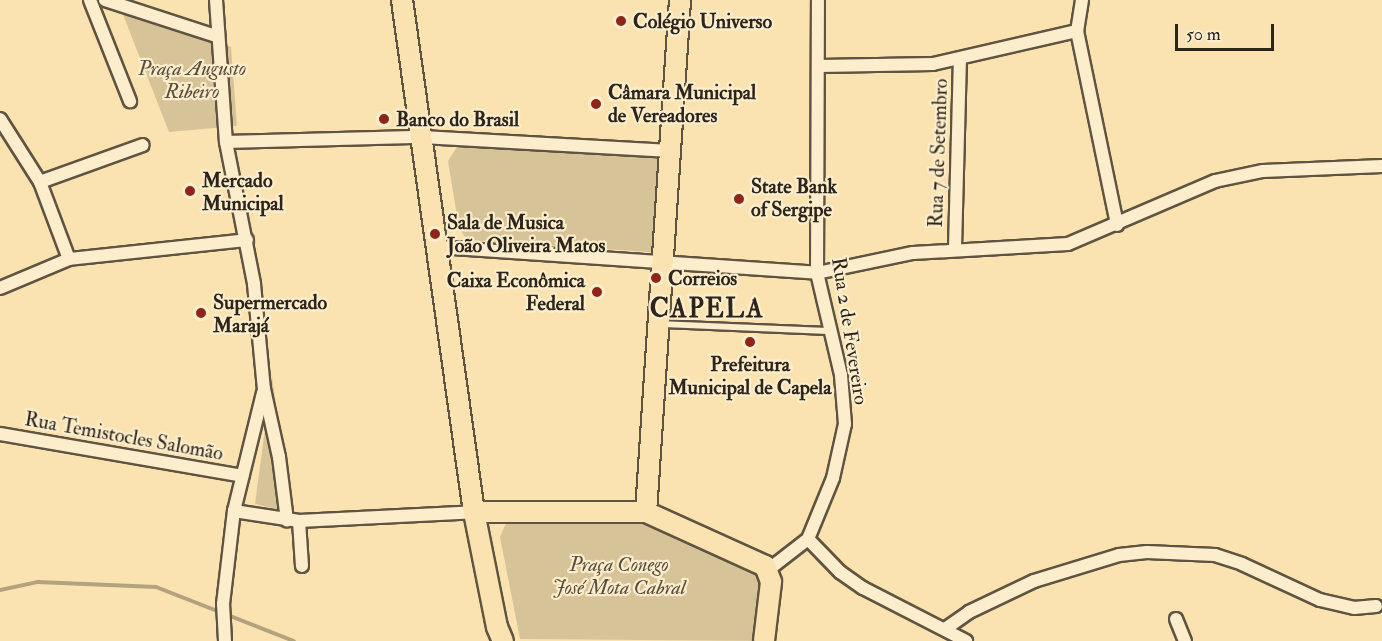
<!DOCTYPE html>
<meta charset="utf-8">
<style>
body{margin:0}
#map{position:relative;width:1382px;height:641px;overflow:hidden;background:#fae3b1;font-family:"IM FELL Double Pica",serif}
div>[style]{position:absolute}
.green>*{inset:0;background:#d7c398}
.stream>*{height:4px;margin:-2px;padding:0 2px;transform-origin:2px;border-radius:2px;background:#b4a27e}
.roads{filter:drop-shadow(2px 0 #605440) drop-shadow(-2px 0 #605440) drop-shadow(0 2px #605440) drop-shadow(0 -2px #605440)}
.lane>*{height:6px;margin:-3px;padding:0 3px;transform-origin:3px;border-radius:3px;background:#fcedcc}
.street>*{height:12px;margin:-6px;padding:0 6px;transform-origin:6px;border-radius:6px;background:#fcedcc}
.primary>*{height:20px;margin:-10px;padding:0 10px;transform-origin:10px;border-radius:10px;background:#fae3b1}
.dots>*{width:16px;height:16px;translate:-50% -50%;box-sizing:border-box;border:3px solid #fcedcc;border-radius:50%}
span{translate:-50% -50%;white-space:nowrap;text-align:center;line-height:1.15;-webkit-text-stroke:4.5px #fcedcc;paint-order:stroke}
.poi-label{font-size:20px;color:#2d241b;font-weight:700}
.left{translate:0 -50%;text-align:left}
.right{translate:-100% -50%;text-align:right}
.park-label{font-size:20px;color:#584c3a;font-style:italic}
.street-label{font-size:20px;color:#2d241b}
.district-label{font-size:26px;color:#2d241b;font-weight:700;letter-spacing:1.5px}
.scale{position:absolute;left:1175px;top:24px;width:99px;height:27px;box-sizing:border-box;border:3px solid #2d241b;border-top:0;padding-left:8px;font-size:18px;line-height:21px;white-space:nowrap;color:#2d241b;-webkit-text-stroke:4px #fcedcc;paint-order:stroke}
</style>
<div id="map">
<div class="green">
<div style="clip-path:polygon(122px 12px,231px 47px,237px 126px,169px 132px)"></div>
<div style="clip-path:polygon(470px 143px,660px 155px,665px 253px,467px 240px,459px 228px,448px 161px,457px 147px)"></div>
<div style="clip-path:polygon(272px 376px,290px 512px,255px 504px)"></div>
<div style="clip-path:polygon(646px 510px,767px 574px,763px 641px,520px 639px,500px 537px,507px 521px)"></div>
</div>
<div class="stream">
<div style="left:0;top:590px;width:39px;rotate:-12deg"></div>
<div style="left:38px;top:582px;width:118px;rotate:2.4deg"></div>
<div style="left:156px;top:587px;width:148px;rotate:21.4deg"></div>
</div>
<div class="roads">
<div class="lane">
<div style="left:661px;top:324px;width:170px;rotate:2.4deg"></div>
</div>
<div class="street">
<div style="left:90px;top:0;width:109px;rotate:68.4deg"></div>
<div style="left:105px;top:0;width:117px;rotate:18deg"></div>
<div style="left:216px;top:0;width:142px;rotate:86deg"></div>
<div style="left:226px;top:142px;width:145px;rotate:78.8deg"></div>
<div style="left:254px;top:284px;width:105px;rotate:84.6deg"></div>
<div style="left:264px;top:389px;width:70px;rotate:77.6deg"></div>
<div style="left:279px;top:457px;width:64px;rotate:82.8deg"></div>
<div style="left:1082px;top:0;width:31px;rotate:99deg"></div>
<div style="left:1077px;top:31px;width:198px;rotate:78.3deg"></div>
<div style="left:820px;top:66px;width:113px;rotate:-1deg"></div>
<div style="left:933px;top:64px;width:148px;rotate:-12.9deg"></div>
<div style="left:0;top:119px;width:75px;rotate:57.6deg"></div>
<div style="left:40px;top:182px;width:82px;rotate:69.4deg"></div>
<div style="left:226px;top:142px;width:196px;rotate:-1.5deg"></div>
<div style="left:422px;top:137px;width:249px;rotate:3.2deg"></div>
<div style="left:40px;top:182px;width:109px;rotate:-19.8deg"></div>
<div style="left:438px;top:247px;width:380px;rotate:3.9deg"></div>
<div style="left:817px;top:273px;width:98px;rotate:-11.8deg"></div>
<div style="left:913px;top:253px;width:155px;rotate:-3.3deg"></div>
<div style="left:1068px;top:244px;width:160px;rotate:-23.2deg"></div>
<div style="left:1215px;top:181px;width:49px;rotate:-11.8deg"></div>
<div style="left:1263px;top:171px;width:119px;rotate:-2.4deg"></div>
<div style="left:955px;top:248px;width:189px;rotate:-88.5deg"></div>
<div style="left:0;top:288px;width:75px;rotate:-22.8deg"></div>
<div style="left:69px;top:259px;width:179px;rotate:-6.1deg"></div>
<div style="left:0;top:434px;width:246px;rotate:9.8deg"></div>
<div style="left:234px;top:511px;width:66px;rotate:8.7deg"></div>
<div style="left:299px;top:521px;width:175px;rotate:-2.9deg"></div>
<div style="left:299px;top:521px;width:45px;rotate:86.2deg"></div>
<div style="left:808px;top:539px;width:46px;rotate:45.9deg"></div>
<div style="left:840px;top:572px;width:28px;rotate:35deg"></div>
<div style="left:863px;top:588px;width:116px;rotate:27.2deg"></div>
<div style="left:768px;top:570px;width:51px;rotate:-37.8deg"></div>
<div style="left:808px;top:539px;width:66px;rotate:-67.7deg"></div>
<div style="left:833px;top:478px;width:55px;rotate:-77.5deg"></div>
<div style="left:845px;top:424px;width:49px;rotate:-94.7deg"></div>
<div style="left:841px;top:375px;width:105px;rotate:-103.2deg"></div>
<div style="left:817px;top:273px;width:273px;rotate:-89.8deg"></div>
<div style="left:1176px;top:619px;width:24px;rotate:68deg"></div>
<div style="left:945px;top:629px;width:29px;rotate:-35deg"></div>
<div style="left:969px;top:612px;width:72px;rotate:-25.5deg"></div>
<div style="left:1034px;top:581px;width:89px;rotate:-17deg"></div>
<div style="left:1119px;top:555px;width:28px;rotate:-6deg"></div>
<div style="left:1147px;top:552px;width:68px;rotate:2.5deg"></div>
<div style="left:1215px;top:555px;width:28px;rotate:18deg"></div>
<div style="left:1242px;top:564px;width:86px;rotate:24.8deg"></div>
<div style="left:1320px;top:600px;width:35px;rotate:13deg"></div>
<div style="left:1354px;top:608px;width:22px;rotate:-5deg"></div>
<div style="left:225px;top:641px;width:37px;rotate:-93deg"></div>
<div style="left:223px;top:604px;width:94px;rotate:-83.3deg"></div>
<div style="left:234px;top:511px;width:122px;rotate:-76.2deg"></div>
</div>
<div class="primary">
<div style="left:402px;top:0;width:517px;rotate:82deg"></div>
<div style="left:474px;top:512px;width:117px;rotate:78.7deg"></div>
<div style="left:497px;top:627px;width:15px;rotate:67deg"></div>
<div style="left:474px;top:512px;width:172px"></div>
<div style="left:646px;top:512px;width:131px;rotate:24.4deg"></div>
<div style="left:765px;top:566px;width:17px;rotate:69deg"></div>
<div style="left:771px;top:582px;width:59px;rotate:96.8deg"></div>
<div style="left:646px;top:512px;width:513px;rotate:-86.2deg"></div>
</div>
</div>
<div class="dots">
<div style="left:621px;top:21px;background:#8f2418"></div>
<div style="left:596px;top:104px;background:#8f2418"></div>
<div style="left:384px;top:119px;background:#8f2418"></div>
<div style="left:190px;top:191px;background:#8f2418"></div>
<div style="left:739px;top:199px;background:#8f2418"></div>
<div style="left:435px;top:234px;background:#8f2418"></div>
<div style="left:656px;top:278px;background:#8f2418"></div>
<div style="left:597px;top:292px;background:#8f2418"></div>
<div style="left:201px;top:313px;background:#8f2418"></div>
<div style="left:750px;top:342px;background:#8f2418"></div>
</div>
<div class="poi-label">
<span class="left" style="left:633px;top:21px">Colégio Universo</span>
<span class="left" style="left:608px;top:104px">Câmara Municipal<br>de Vereadores</span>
<span class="left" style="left:396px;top:119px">Banco do Brasil</span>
<span class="left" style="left:202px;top:192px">Mercado<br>Municipal</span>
<span class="left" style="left:751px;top:198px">State Bank<br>of Sergipe</span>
<span class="left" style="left:447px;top:234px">Sala de Musica<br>João Oliveira Matos</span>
<span class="left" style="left:668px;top:278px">Correios</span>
<span class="right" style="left:585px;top:292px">Caixa Econômica<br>Federal</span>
<span class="left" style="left:213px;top:314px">Supermercado<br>Marajá</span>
<span style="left:750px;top:376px">Prefeitura<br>Municipal de Capela</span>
</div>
<div class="park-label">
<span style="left:192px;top:80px">Praça Augusto<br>Ribeiro</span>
<span style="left:619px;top:576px">Praça Conego<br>José Mota Cabral</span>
</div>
<div class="street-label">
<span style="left:938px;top:153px;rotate:-88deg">Rua 7 de Setembro</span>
<span style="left:850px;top:331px;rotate:81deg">Rua 2 de Fevereiro</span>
<span style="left:124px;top:436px;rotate:10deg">Rua Temistocles Salomão</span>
</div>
<div class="district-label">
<span style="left:707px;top:310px">CAPELA</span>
</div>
<div class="scale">50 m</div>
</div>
